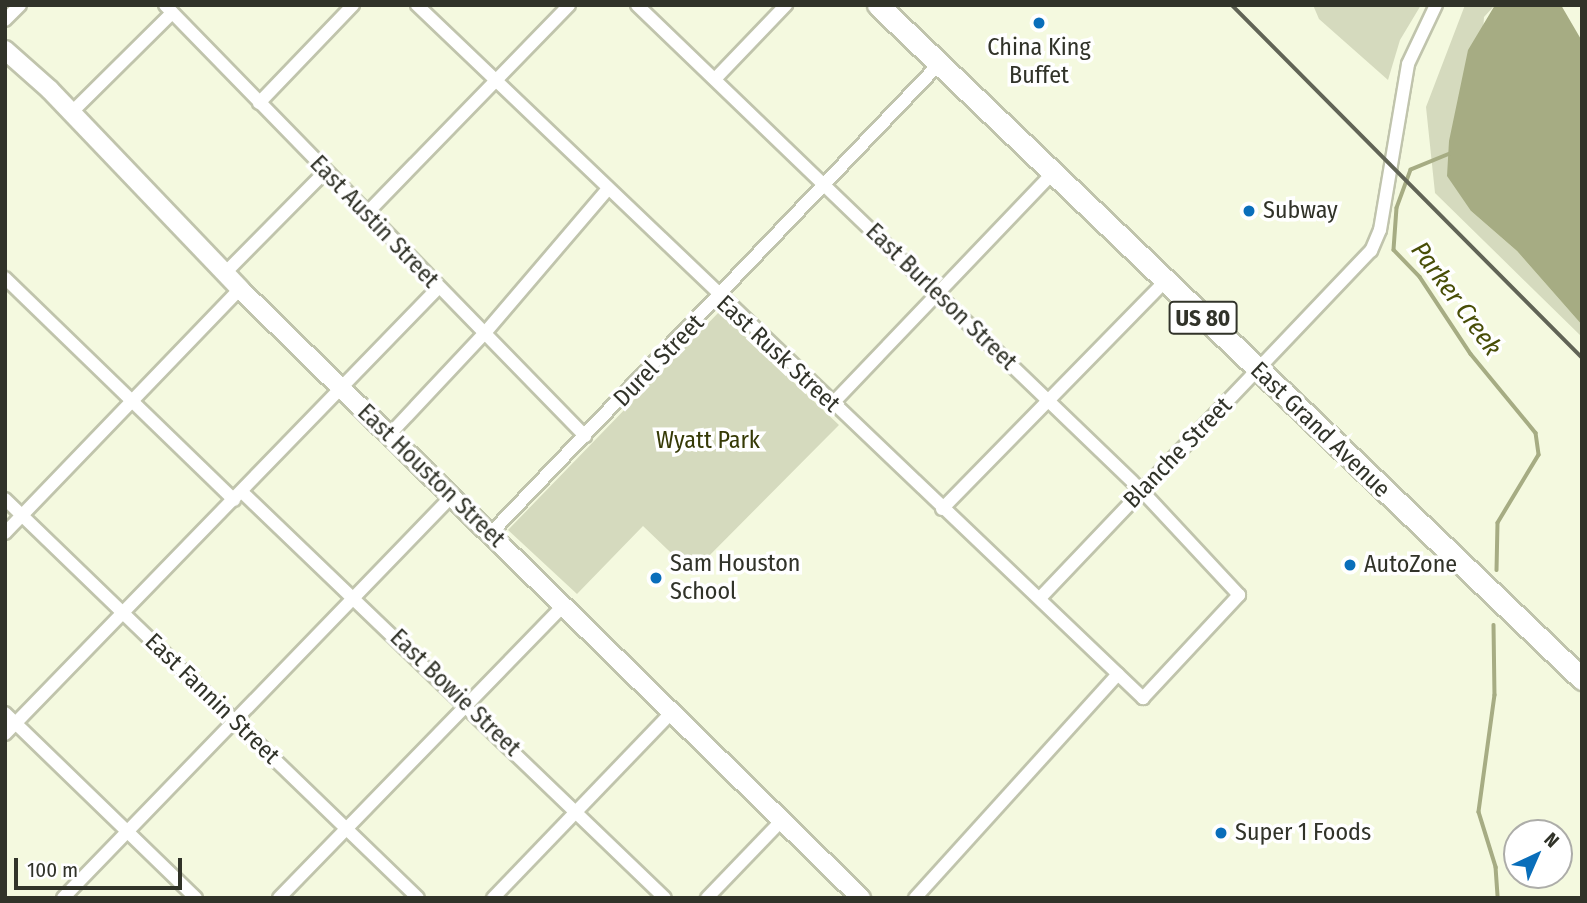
<!DOCTYPE html>
<style>
body{margin:0}
#map{position:relative;width:1587px;height:903px;overflow:hidden;background:#f4f9df;font-family:"Fira Sans Condensed",sans-serif}
div>[style]{position:absolute}
.green>*{inset:0;background:#d5dabe}
.water>*{inset:0;background:#a6ac83}
.stream>*{height:3.5px;margin:-1.75px;padding:0 1.75px;transform-origin:1.75px;border-radius:1.75px;background:#a6ac83}
.roads{filter:drop-shadow(2px 0 #c0c4ac) drop-shadow(-2px 0 #c0c4ac) drop-shadow(0 2px #c0c4ac) drop-shadow(0 -2px #c0c4ac)}
.minor>*{height:12px;margin:-6px;padding:0 6px;transform-origin:6px;border-radius:6px;background:#fff}
.secondary>*{height:18px;margin:-9px;padding:0 9px;transform-origin:9px;border-radius:9px;background:#fff}
.trunk>*{height:21px;margin:-10.5px;padding:0 10.5px;transform-origin:10.5px;border-radius:10.5px;background:#fff}
.rail>*{height:3.5px;margin:-1.75px;padding:0 1.75px;transform-origin:1.75px;border-radius:1.75px;background:#616456}
.dots>*{width:19px;height:19px;translate:-50% -50%;box-sizing:border-box;border:4px solid #fff;border-radius:50%}
span{translate:-50% -50%;white-space:nowrap;text-align:center;line-height:1.15;-webkit-text-stroke:7px #fff;paint-order:stroke}
.shield-label span{padding:2px 5px;background:#fff;border:2px solid;border-radius:5px;-webkit-text-stroke-width:0}
.shield-label{font-size:23px;color:#313329;font-weight:700}
.poi-label{font-size:24px;color:#313329}
.left{translate:0 -50%;text-align:left}
.street-label{font-size:24px;color:#313329}
.park-label{font-size:24px;color:#363a06}
.water-label{font-size:26px;color:#484e07;font-style:italic}
.frame{position:absolute;inset:0;border:7px solid #313329;pointer-events:none}
.north{position:absolute;left:1503px;top:819px;width:70px;height:70px;box-sizing:border-box;background:#fff;border:2px solid #adada9;border-radius:50%;rotate:44deg;font-size:19px;font-weight:700;line-height:28px;text-align:center;color:#313329}
.north::after{content:'';display:block;margin:auto;width:24px;height:32px;background:#096eba;clip-path:polygon(50% 0,100% 100%,50% 72%,0 100%)}
.scale{position:absolute;left:14px;top:858px;width:168px;height:32px;box-sizing:border-box;border:4px solid #313329;border-top:0;padding-left:9px;font-size:21px;line-height:24px;white-space:nowrap;color:#313329;-webkit-text-stroke:5px #fff;paint-order:stroke}
</style>
<div id="map">
<div class="green">
<div style="clip-path:polygon(1313px 5px,1421px 5px,1400px 40px,1388px 80px,1319px 19px)"></div>
<div style="clip-path:polygon(1465px 5px,1495px 5px,1484px 17px,1471px 211px,1517px 251px,1582px 325px,1582px 337px,1435px 193px,1426px 107px)"></div>
<div style="clip-path:polygon(719px 312px,839px 425px,692px 573px,643px 526px,577px 594px,508px 530px)"></div>
</div>
<div class="water">
<div style="clip-path:polygon(1495px 5px,1561px 5px,1582px 41px,1582px 325px,1517px 251px,1471px 211px,1447px 176px,1449px 141px,1468px 50px)"></div>
</div>
<div class="stream">
<div style="left:1450px;top:154px;width:42px;rotate:157.7deg"></div>
<div style="left:1411px;top:170px;width:40px;rotate:110.2deg"></div>
<div style="left:1397px;top:208px;width:42px;rotate:94.1deg"></div>
<div style="left:1394px;top:250px;width:37px;rotate:46deg"></div>
<div style="left:1420px;top:277px;width:92px;rotate:56.5deg"></div>
<div style="left:1471px;top:354px;width:102px;rotate:50.6deg"></div>
<div style="left:1536px;top:433px;width:22px;rotate:82deg"></div>
<div style="left:1539px;top:455px;width:79px;rotate:121.1deg"></div>
<div style="left:1498px;top:523px;width:47px;rotate:91.2deg"></div>
<div style="left:1494px;top:625px;width:70px;rotate:89.2deg"></div>
<div style="left:1495px;top:695px;width:118px;rotate:97.8deg"></div>
<div style="left:1479px;top:812px;width:58px;rotate:72.8deg"></div>
<div style="left:1496px;top:867px;width:31px;rotate:86deg"></div>
</div>
<div class="roads">
<div class="minor">
<div style="left:165px;top:5px;width:602px;rotate:45.74deg"></div>
<div style="left:417px;top:5px;width:1004px;rotate:43.67deg"></div>
<div style="left:1143px;top:698px;width:141px;rotate:-47deg"></div>
<div style="left:1239px;top:595px;width:142px;rotate:-133deg"></div>
<div style="left:1142px;top:491px;width:701px;rotate:-136.1deg"></div>
<div style="left:5px;top:20px;width:21px;rotate:-45deg"></div>
<div style="left:715px;top:79px;width:103px;rotate:-46.2deg"></div>
<div style="left:259px;top:103px;width:136px;rotate:-46.2deg"></div>
<div style="left:72px;top:112px;width:141px;rotate:-44.7deg"></div>
<div style="left:366px;top:214px;width:291px;rotate:-45.8deg"></div>
<div style="left:225px;top:273px;width:142px;rotate:-45.3deg"></div>
<div style="left:5px;top:278px;width:319px;rotate:44.1deg"></div>
<div style="left:832px;top:404px;width:318px;rotate:-46.3deg"></div>
<div style="left:389px;top:435px;width:139px;rotate:-46.8deg"></div>
<div style="left:484px;top:334px;width:191px;rotate:-49.5deg"></div>
<div style="left:242px;top:492px;width:586px;rotate:43.83deg"></div>
<div style="left:5px;top:499px;width:574px;rotate:44.01deg"></div>
<div style="left:942px;top:509px;width:319px;rotate:-45.6deg"></div>
<div style="left:5px;top:533px;width:339px;rotate:-46.1deg"></div>
<div style="left:491px;top:533px;width:649px;rotate:-46.31deg"></div>
<div style="left:1040px;top:598px;width:480px;rotate:-46.4deg"></div>
<div style="left:1371px;top:251px;width:23px;rotate:-67deg"></div>
<div style="left:1380px;top:230px;width:168px;rotate:-80.4deg"></div>
<div style="left:1408px;top:64px;width:65px;rotate:-64.6deg"></div>
<div style="left:5px;top:713px;width:266px;rotate:44.1deg"></div>
<div style="left:5px;top:734px;width:622px;rotate:-45.85deg"></div>
<div style="left:63px;top:898px;width:559px;rotate:-45.94deg"></div>
<div style="left:279px;top:898px;width:409px;rotate:-45.8deg"></div>
<div style="left:493px;top:898px;width:258px;rotate:-46.1deg"></div>
<div style="left:707px;top:898px;width:108px;rotate:-46.1deg"></div>
<div style="left:915px;top:898px;width:302px;rotate:-47.8deg"></div>
</div>
<div class="secondary">
<div style="left:5px;top:50px;width:60px;rotate:41.6deg"></div>
<div style="left:50px;top:90px;width:275px;rotate:46.3deg"></div>
<div style="left:240px;top:289px;width:870px;rotate:44.44deg"></div>
</div>
<div class="trunk">
<div style="left:878px;top:5px;width:975px;rotate:43.75deg"></div>
</div>
</div>
<div class="rail">
<div style="left:1232px;top:5px;width:497px;rotate:45.2deg"></div>
</div>
<div class="dots">
<div style="left:1039px;top:23px;background:#096eba"></div>
<div style="left:1249px;top:211px;background:#096eba"></div>
<div style="left:1350px;top:565px;background:#096eba"></div>
<div style="left:656px;top:578px;background:#096eba"></div>
<div style="left:1221px;top:833px;background:#096eba"></div>
</div>
<div class="shield-label">
<span style="left:1203px;top:318px">US 80</span>
</div>
<div class="poi-label">
<span style="left:1039px;top:62px">China King<br>Buffet</span>
<span class="left" style="left:1263px;top:211px">Subway</span>
<span class="left" style="left:670px;top:578px">Sam Houston<br>School</span>
<span class="left" style="left:1364px;top:565px">AutoZone</span>
<span class="left" style="left:1235px;top:833px">Super 1 Foods</span>
</div>
<div class="street-label">
<span style="left:374px;top:222px;rotate:46deg">East Austin Street</span>
<span style="left:941px;top:297px;rotate:44deg">East Burleson Street</span>
<span style="left:778px;top:354px;rotate:43deg">East Rusk Street</span>
<span style="left:659px;top:361px;rotate:-46deg">Durel Street</span>
<span style="left:1320px;top:430px;rotate:44deg">East Grand Avenue</span>
<span style="left:1178px;top:453px;rotate:-46deg">Blanche Street</span>
<span style="left:431px;top:476px;rotate:44deg">East Houston Street</span>
<span style="left:455px;top:693px;rotate:44deg">East Bowie Street</span>
<span style="left:212px;top:699px;rotate:44deg">East Fannin Street</span>
</div>
<div class="park-label">
<span style="left:708px;top:441px">Wyatt Park</span>
</div>
<div class="water-label">
<span style="left:1456px;top:299px;rotate:54deg">Parker Creek</span>
</div>
<div class="frame"></div>
<div class="north">N</div>
<div class="scale">100 m</div>
</div>
